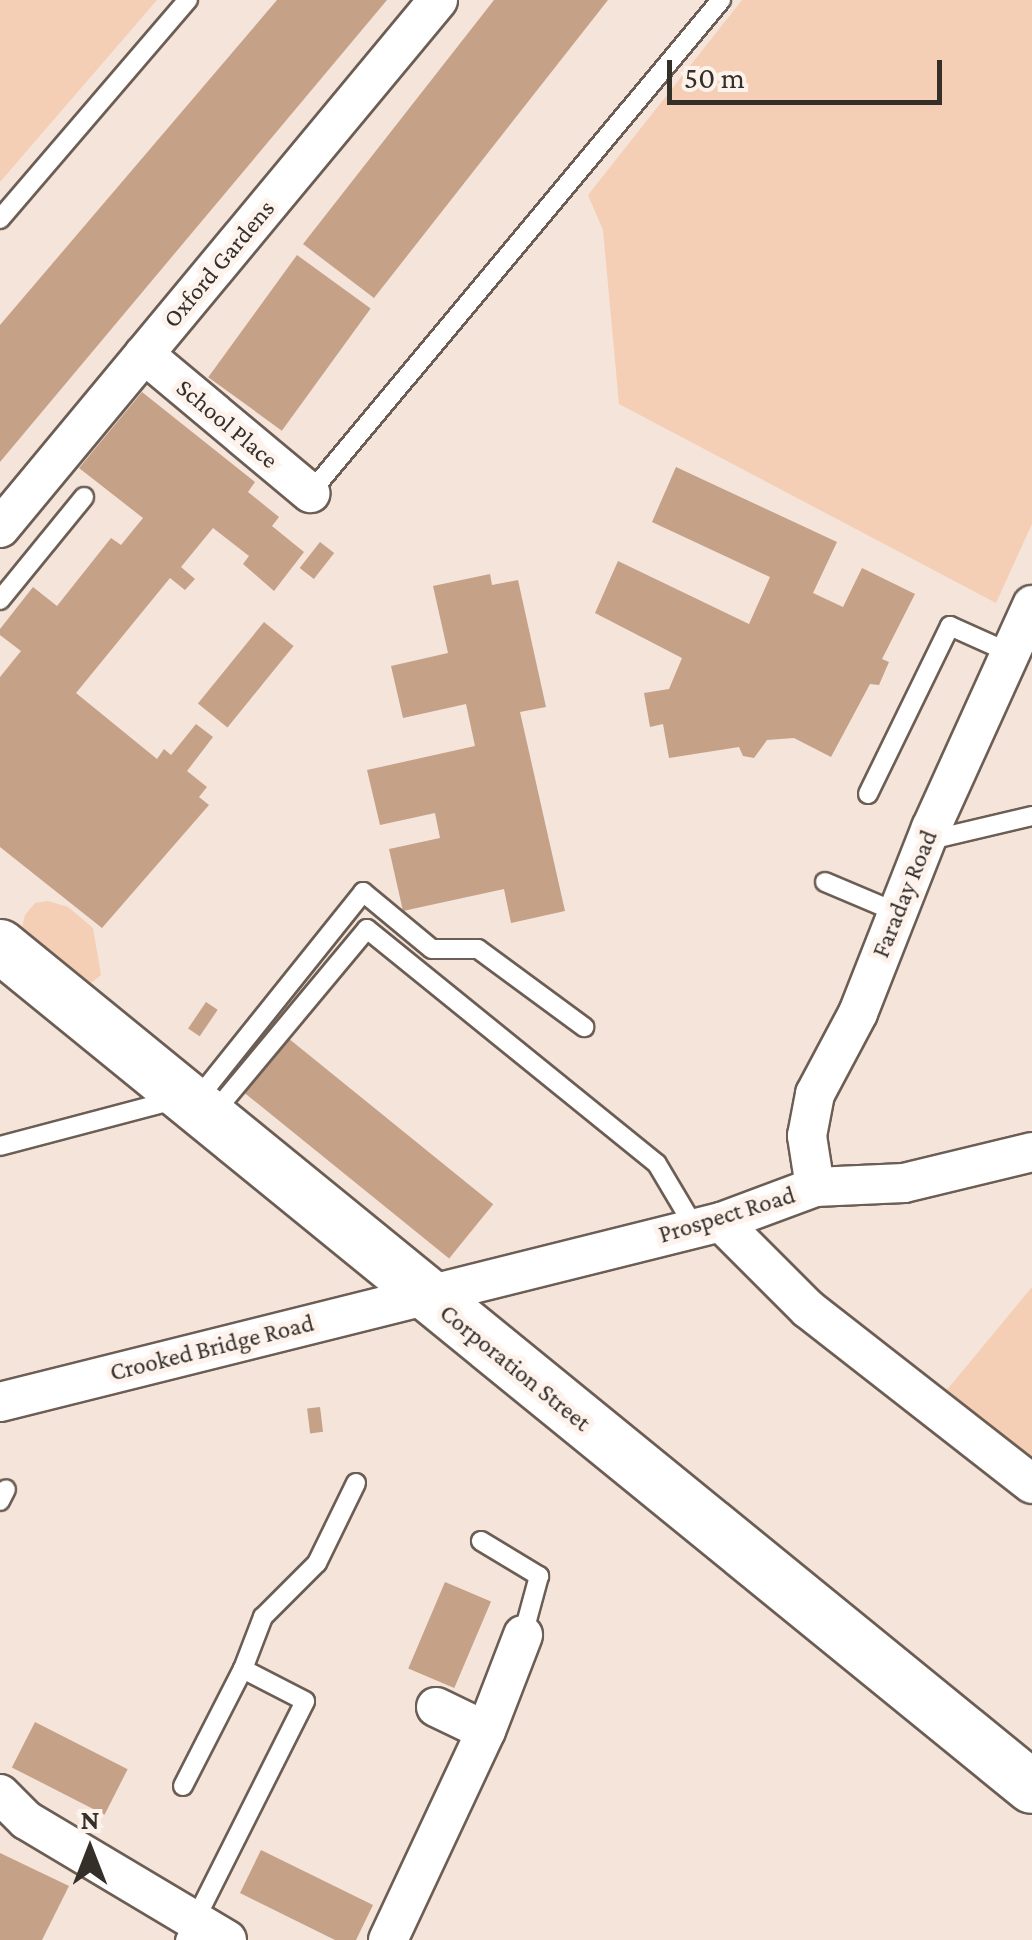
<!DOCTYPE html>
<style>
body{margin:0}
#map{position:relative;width:1032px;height:1940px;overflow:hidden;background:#f5e4d9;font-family:"Crimson Pro",serif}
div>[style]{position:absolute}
.green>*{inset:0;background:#f4cfb6}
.building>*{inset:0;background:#c5a188;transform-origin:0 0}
.roads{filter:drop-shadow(2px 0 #6c5e54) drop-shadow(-2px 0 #6c5e54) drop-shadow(0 2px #6c5e54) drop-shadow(0 -2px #6c5e54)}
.lane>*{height:18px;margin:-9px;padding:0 9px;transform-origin:9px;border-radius:9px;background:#fff}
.street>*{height:38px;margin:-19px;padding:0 19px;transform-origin:19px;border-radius:19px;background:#fff}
.secondary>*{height:52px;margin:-26px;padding:0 26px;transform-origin:26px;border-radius:26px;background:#fff}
span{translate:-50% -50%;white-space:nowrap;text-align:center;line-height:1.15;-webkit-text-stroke:10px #fdf3ec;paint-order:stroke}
.street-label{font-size:25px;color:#352f2a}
.north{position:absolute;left:40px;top:1800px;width:100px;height:100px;-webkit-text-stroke:8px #fdf3ec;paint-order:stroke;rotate:0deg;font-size:28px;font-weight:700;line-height:40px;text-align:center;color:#352f2a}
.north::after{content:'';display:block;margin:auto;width:35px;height:45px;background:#352f2a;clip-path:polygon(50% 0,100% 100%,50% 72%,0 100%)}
.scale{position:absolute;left:667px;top:60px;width:275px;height:45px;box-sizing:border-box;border:5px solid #352f2a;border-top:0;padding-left:12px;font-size:30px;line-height:35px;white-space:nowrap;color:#352f2a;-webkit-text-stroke:8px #fdf3ec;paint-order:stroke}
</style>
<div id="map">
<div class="green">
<div style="clip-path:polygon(0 0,157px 0,0 182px)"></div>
<div style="clip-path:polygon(742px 0,1032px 0,1032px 524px,996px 603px,619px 404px,603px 230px,588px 195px)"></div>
<div style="clip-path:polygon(48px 901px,68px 907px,93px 928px,101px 975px,91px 983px,22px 927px,25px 915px,35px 903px)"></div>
<div style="clip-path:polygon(1032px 1287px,1032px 1461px,946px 1391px)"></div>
</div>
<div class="building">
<div style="clip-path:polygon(277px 0,387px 0,0 462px,0 325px)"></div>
<div style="clip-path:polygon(494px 0,608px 0,374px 298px,303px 244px)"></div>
<div style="left:297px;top:255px;width:91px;height:151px;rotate:36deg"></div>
<div style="clip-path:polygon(142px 392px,255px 482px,248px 492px,279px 517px,272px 526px,304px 552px,274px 591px,243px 564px,249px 556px,213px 528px,181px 567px,195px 579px,185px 590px,170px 578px,76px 693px,157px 759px,164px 749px,171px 755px,196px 724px,213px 737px,187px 771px,207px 787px,199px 797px,209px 805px,102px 928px,0 847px,0 677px,21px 651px,0 635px,0 629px,33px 587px,57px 606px,111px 538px,121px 545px,143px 518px,79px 468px)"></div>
<div style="clip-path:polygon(676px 467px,837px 542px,813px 593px,843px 607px,862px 568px,915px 594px,882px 659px,889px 662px,879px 685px,870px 684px,831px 757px,794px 738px,767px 740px,754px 758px,743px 756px,739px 747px,669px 758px,663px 724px,650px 727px,644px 693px,669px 689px,682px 658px,595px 613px,618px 561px,749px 624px,770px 577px,652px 522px)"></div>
<div style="left:320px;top:542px;width:18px;height:33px;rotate:38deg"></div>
<div style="clip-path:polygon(490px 574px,492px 585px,518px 580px,546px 707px,520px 712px,565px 911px,511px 923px,504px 889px,403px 911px,389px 849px,440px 838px,435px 813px,380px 825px,367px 770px,475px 746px,466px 704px,403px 718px,391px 666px,448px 653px,433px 586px)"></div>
<div style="left:264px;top:622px;width:38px;height:105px;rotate:39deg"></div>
<div style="left:206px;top:1002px;width:14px;height:32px;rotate:34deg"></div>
<div style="left:288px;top:1038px;width:264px;height:70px;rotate:39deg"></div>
<div style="left:320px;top:1407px;width:25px;height:13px;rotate:83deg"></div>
<div style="left:445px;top:1582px;width:50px;height:94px;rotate:23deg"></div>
<div style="left:35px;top:1722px;width:104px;height:51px;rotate:27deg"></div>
<div style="clip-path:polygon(261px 1850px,373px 1905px,356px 1940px,335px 1940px,240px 1893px)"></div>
<div style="clip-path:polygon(0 1853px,69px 1886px,42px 1940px,0 1940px)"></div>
</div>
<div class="roads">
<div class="lane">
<div style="left:0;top:219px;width:289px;rotate:-49.4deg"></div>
<div style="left:310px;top:493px;width:642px;rotate:-50.18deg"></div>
<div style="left:0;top:600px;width:133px;rotate:-50.8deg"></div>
<div style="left:868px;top:794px;width:187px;rotate:-64deg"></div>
<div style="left:950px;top:626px;width:66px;rotate:24.2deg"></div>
<div style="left:926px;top:841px;width:109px;rotate:-13.3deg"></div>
<div style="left:825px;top:882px;width:77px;rotate:22.9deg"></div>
<div style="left:195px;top:1102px;width:269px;rotate:-51.3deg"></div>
<div style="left:363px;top:892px;width:89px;rotate:39.6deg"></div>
<div style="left:432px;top:949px;width:46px"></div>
<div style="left:478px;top:949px;width:132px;rotate:36.3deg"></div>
<div style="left:212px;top:1115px;width:242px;rotate:-50.2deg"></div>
<div style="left:367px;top:929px;width:373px;rotate:39deg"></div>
<div style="left:657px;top:1164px;width:74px;rotate:59.3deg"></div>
<div style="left:0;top:1146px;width:180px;rotate:-14.8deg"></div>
<div style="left:0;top:1501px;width:13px;rotate:-63deg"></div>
<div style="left:481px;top:1541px;width:68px;rotate:31.1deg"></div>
<div style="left:539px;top:1576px;width:61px;rotate:105.2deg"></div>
<div style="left:183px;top:1786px;width:131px;rotate:-62.9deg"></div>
<div style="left:243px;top:1669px;width:56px;rotate:-69deg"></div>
<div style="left:263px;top:1617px;width:76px;rotate:-45deg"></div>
<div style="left:317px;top:1563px;width:89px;rotate:-64deg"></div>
<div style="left:185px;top:1940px;width:267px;rotate:-63.3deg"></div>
<div style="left:305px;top:1701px;width:70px;rotate:-152.7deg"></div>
</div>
<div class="street">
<div style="left:144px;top:354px;width:217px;rotate:39.9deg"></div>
<div style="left:0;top:528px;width:686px;rotate:-50.32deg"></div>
<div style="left:815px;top:1187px;width:52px;rotate:-98.9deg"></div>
<div style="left:807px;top:1136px;width:43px;rotate:-79.2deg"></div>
<div style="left:815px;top:1094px;width:92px;rotate:-62deg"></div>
<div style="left:858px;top:1013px;width:199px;rotate:-68.5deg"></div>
<div style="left:931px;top:828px;width:245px;rotate:-65.6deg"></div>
<div style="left:721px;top:1222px;width:123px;rotate:45deg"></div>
<div style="left:808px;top:1309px;width:284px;rotate:38deg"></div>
<div style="left:0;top:1402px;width:743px;rotate:-14.02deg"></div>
<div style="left:721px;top:1222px;width:100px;rotate:-20.4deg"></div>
<div style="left:815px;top:1187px;width:89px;rotate:-2.6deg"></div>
<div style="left:904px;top:1183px;width:132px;rotate:-13.6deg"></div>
<div style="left:436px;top:1707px;width:55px;rotate:25.6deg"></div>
<div style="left:0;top:1794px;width:37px;rotate:45deg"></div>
<div style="left:26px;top:1820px;width:234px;rotate:30.8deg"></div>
<div style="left:388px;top:1940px;width:231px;rotate:-64.9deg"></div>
<div style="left:486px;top:1731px;width:103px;rotate:-68.9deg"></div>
</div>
<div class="secondary">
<div style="left:0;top:946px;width:1331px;rotate:39.18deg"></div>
</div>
</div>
<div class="street-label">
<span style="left:219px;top:264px;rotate:-50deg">Oxford Gardens</span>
<span style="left:227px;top:424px;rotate:40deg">School Place</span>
<span style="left:905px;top:894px;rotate:-68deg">Faraday Road</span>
<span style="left:727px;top:1215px;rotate:-17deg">Prospect Road</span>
<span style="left:212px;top:1348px;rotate:-14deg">Crooked Bridge Road</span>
<span style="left:515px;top:1368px;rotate:39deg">Corporation Street</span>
</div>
<div class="north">N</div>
<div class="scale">50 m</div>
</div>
